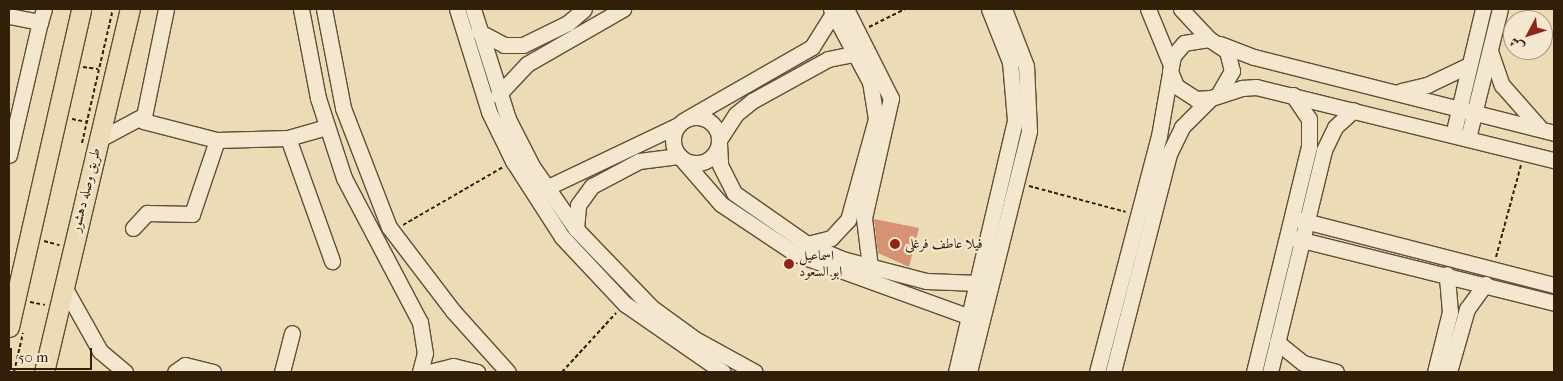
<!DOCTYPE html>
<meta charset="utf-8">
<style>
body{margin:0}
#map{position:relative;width:1563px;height:381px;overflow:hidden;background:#ecdcb5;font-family:"IM FELL French Canon",Amiri,serif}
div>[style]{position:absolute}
.building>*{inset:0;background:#d79173}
.path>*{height:2px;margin-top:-1px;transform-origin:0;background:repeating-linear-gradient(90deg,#311f08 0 4px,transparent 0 6.5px)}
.roads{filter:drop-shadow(1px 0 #604e33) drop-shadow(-1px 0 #604e33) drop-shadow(0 1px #604e33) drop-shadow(0 -1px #604e33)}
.minor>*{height:15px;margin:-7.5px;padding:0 7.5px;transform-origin:7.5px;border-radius:7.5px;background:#f3e8cf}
.minor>.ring{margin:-7.5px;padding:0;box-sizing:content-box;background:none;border:15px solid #f3e8cf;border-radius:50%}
.major>*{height:19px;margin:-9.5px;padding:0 9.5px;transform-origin:9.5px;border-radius:9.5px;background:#ecdcb5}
.dots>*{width:14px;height:14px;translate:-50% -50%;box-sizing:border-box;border:2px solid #f3e8cf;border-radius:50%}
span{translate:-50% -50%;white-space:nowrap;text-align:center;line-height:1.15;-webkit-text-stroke:4.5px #f3e8cf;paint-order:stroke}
.street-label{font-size:14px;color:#311f08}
.poi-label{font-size:14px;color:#311f08}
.left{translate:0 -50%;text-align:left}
.frame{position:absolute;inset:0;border:10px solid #311f08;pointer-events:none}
.north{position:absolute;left:1503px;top:10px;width:50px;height:50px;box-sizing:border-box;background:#f3e8cf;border:1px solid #a5987f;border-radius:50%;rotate:230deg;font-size:14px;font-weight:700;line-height:20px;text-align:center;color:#311f08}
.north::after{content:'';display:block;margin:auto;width:18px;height:22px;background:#8f2418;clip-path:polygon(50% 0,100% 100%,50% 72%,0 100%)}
.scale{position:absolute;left:10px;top:348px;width:82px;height:22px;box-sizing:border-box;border:2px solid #311f08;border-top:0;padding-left:6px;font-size:15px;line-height:18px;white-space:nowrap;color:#311f08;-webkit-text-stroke:4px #f3e8cf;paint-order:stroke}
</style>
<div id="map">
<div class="building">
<div style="clip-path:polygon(874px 219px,919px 228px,909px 267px,878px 253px)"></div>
</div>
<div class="path">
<div style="left:869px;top:27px;width:40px;rotate:-26.6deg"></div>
<div style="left:83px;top:67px;width:15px;rotate:8deg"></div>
<div style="left:72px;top:119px;width:15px;rotate:11deg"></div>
<div style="left:82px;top:143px;width:138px;rotate:-77deg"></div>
<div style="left:1029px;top:186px;width:100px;rotate:15deg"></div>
<div style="left:403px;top:225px;width:116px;rotate:-30.1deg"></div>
<div style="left:44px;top:241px;width:16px;rotate:15deg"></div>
<div style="left:1496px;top:257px;width:95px;rotate:-74.8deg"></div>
<div style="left:30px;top:302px;width:15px;rotate:11deg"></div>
<div style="left:14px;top:372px;width:40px;rotate:-77deg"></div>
<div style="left:562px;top:372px;width:80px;rotate:-47.5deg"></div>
</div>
<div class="roads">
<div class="minor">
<div style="left:166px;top:9px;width:114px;rotate:101.6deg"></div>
<div style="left:143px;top:121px;width:76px;rotate:14.4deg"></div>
<div style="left:217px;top:140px;width:71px;rotate:-1.6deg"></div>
<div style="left:288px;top:138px;width:131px;rotate:70.3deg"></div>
<div style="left:301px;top:9px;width:91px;rotate:79.2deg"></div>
<div style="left:318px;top:98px;width:84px;rotate:72deg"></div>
<div style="left:344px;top:178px;width:163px;rotate:62.2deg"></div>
<div style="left:420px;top:322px;width:31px;rotate:81deg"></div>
<div style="left:425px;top:353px;width:20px;rotate:105deg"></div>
<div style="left:324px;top:9px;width:101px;rotate:79.1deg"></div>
<div style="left:343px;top:108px;width:128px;rotate:68.9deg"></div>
<div style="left:389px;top:227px;width:106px;rotate:52.7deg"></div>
<div style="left:453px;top:311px;width:82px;rotate:48deg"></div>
<div style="left:457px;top:9px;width:108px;rotate:72.7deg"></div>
<div style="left:489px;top:112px;width:55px;rotate:63.9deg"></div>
<div style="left:513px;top:161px;width:90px;rotate:57.2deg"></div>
<div style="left:562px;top:237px;width:92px;rotate:46.8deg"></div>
<div style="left:625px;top:304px;width:119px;rotate:34.8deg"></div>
<div style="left:473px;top:9px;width:115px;rotate:72.3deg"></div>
<div style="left:508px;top:119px;width:53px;rotate:62.9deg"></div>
<div style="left:532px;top:166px;width:77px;rotate:55.1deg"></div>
<div style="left:576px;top:229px;width:108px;rotate:46.1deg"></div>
<div style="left:651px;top:307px;width:54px;rotate:36deg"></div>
<div style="left:695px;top:339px;width:68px;rotate:28.8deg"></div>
<div style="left:846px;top:9px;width:100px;rotate:63.2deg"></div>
<div style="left:891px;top:98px;width:123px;rotate:102.7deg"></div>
<div style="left:864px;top:218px;width:49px;rotate:83deg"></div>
<div style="left:1148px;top:9px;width:61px;rotate:67.7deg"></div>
<div style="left:1181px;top:9px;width:41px;rotate:47deg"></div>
<div style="left:9px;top:16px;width:32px;rotate:11deg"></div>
<div style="left:40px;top:22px;width:14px;rotate:-73deg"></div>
<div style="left:478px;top:31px;width:30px;rotate:28deg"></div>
<div style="left:504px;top:45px;width:19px"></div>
<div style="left:523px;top:45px;width:50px;rotate:-26.1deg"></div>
<div style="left:568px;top:23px;width:21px;rotate:-41deg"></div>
<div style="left:1220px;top:44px;width:36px;rotate:21deg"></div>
<div style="left:1254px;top:57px;width:309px;rotate:14.2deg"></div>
<div style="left:1490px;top:51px;width:36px;rotate:71deg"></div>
<div style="left:1502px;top:85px;width:56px;rotate:48.6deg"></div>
<div style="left:1401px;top:91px;width:27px;rotate:-13deg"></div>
<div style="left:1427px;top:85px;width:47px;rotate:-25.5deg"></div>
<div style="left:498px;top:95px;width:42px;rotate:-46.9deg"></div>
<div style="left:527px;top:64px;width:111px;rotate:-29.8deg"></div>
<div style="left:1218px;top:95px;width:28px;rotate:-60deg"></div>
<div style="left:1232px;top:71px;width:21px;rotate:-104deg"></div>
<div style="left:1227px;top:51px;width:22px;rotate:-146deg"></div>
<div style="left:1209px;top:39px;width:25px;rotate:171deg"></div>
<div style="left:1184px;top:43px;width:17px;rotate:130deg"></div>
<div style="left:1173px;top:56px;width:15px;rotate:101deg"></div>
<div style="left:1170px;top:71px;width:16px;rotate:68deg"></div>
<div style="left:1176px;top:86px;width:24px;rotate:33deg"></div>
<div style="left:1196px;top:99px;width:15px;rotate:-4deg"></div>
<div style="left:1211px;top:98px;width:33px;rotate:-18deg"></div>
<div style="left:1242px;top:88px;width:14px;rotate:-4deg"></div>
<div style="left:1256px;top:87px;width:307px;rotate:13.8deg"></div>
<div class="ring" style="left:673px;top:117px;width:31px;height:31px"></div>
<div style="left:688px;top:118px;width:143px;rotate:-29.8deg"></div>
<div style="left:812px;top:47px;width:39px;rotate:-58deg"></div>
<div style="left:1453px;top:135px;width:130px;rotate:-76.6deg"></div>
<div style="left:288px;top:138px;width:40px;rotate:-16deg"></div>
<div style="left:1468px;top:138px;width:133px;rotate:-76.1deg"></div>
<div style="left:98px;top:140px;width:49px;rotate:-28.1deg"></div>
<div style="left:719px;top:140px;width:31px;rotate:-57deg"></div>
<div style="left:736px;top:114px;width:21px;rotate:-39deg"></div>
<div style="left:752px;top:101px;width:87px;rotate:-28.9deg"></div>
<div style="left:828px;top:59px;width:25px;rotate:-11deg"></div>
<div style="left:719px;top:143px;width:22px;rotate:87deg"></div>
<div style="left:720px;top:165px;width:31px;rotate:63deg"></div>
<div style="left:734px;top:193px;width:89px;rotate:34.9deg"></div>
<div style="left:807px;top:244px;width:38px;rotate:23deg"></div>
<div style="left:842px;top:259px;width:87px;rotate:14.7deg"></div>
<div style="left:926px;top:281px;width:52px;rotate:2.2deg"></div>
<div style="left:9px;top:155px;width:137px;rotate:-76.9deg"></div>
<div style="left:681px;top:158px;width:61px;rotate:49deg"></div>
<div style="left:721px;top:204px;width:90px;rotate:33.7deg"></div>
<div style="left:796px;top:254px;width:185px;rotate:19.9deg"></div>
<div style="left:546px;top:188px;width:146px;rotate:-25.5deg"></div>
<div style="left:1297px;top:219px;width:265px;rotate:14.4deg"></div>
<div style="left:133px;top:228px;width:21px;rotate:-47deg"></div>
<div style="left:147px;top:213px;width:45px;rotate:1.3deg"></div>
<div style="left:192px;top:214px;width:78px;rotate:-71.3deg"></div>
<div style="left:576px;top:229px;width:24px;rotate:-85deg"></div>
<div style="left:578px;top:205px;width:24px;rotate:-54deg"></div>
<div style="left:592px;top:186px;width:53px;rotate:-28deg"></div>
<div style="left:639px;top:161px;width:40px;rotate:-7.1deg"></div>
<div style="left:1294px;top:238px;width:268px;rotate:14deg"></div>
<div style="left:807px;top:244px;width:25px;rotate:-14deg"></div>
<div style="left:831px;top:238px;width:25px;rotate:-47deg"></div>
<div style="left:848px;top:220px;width:105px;rotate:-74.5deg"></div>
<div style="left:876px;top:119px;width:37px;rotate:-99deg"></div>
<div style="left:870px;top:82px;width:83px;rotate:-118.1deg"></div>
<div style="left:63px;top:285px;width:76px;rotate:60.7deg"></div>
<div style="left:100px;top:351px;width:33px;rotate:40deg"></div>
<div style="left:1277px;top:342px;width:33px;rotate:39deg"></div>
<div style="left:1303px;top:363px;width:34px;rotate:15deg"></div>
<div style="left:175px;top:372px;width:12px;rotate:-35deg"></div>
<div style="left:185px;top:365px;width:29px;rotate:14deg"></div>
<div style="left:282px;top:372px;width:40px;rotate:-75.6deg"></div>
<div style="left:429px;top:372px;width:25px;rotate:-14deg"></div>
<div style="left:453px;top:366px;width:25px;rotate:14deg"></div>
<div style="left:956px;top:372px;width:259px;rotate:-76.8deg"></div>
<div style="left:1015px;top:120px;width:58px;rotate:-94.9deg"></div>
<div style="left:1010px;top:62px;width:57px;rotate:-111.6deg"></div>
<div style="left:969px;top:372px;width:248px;rotate:-76deg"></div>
<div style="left:1029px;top:131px;width:65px;rotate:-92.6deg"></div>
<div style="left:1026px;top:66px;width:61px;rotate:-111.1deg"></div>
<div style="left:1097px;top:372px;width:244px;rotate:-75.3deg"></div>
<div style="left:1159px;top:136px;width:64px;rotate:-80.1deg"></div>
<div style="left:1113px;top:372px;width:225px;rotate:-75.6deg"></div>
<div style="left:1169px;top:154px;width:30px;rotate:-64deg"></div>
<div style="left:1182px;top:127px;width:41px;rotate:-45deg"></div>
<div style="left:1254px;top:372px;width:232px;rotate:-76.3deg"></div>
<div style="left:1309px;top:147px;width:28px;rotate:-90deg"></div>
<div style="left:1309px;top:119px;width:29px;rotate:-124deg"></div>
<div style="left:1270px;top:372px;width:228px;rotate:-76.3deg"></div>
<div style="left:1324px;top:150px;width:25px;rotate:-64deg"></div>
<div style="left:1335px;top:127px;width:25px;rotate:-42deg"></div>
<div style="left:1435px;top:372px;width:62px;rotate:-76deg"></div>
<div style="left:1450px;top:312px;width:38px;rotate:-95deg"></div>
<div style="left:1449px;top:372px;width:66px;rotate:-74.1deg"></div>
<div style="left:1467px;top:309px;width:31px;rotate:-54deg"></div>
</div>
<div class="major">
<div style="left:9px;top:327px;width:326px;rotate:-77.2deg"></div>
<div style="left:44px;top:372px;width:373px;rotate:-76.7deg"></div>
</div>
</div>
<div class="dots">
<div style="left:895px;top:244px;background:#8f2418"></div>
<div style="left:789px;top:264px;background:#8f2418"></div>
</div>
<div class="street-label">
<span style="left:86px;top:190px;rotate:-76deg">طريق وصله دهشور</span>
</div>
<div class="poi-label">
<span class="left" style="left:905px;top:244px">فيلا عاطف فرغلى</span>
<span class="left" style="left:799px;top:264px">اسماعيل<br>ابو السعود</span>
</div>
<div class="frame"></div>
<div class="north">ش</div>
<div class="scale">50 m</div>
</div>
